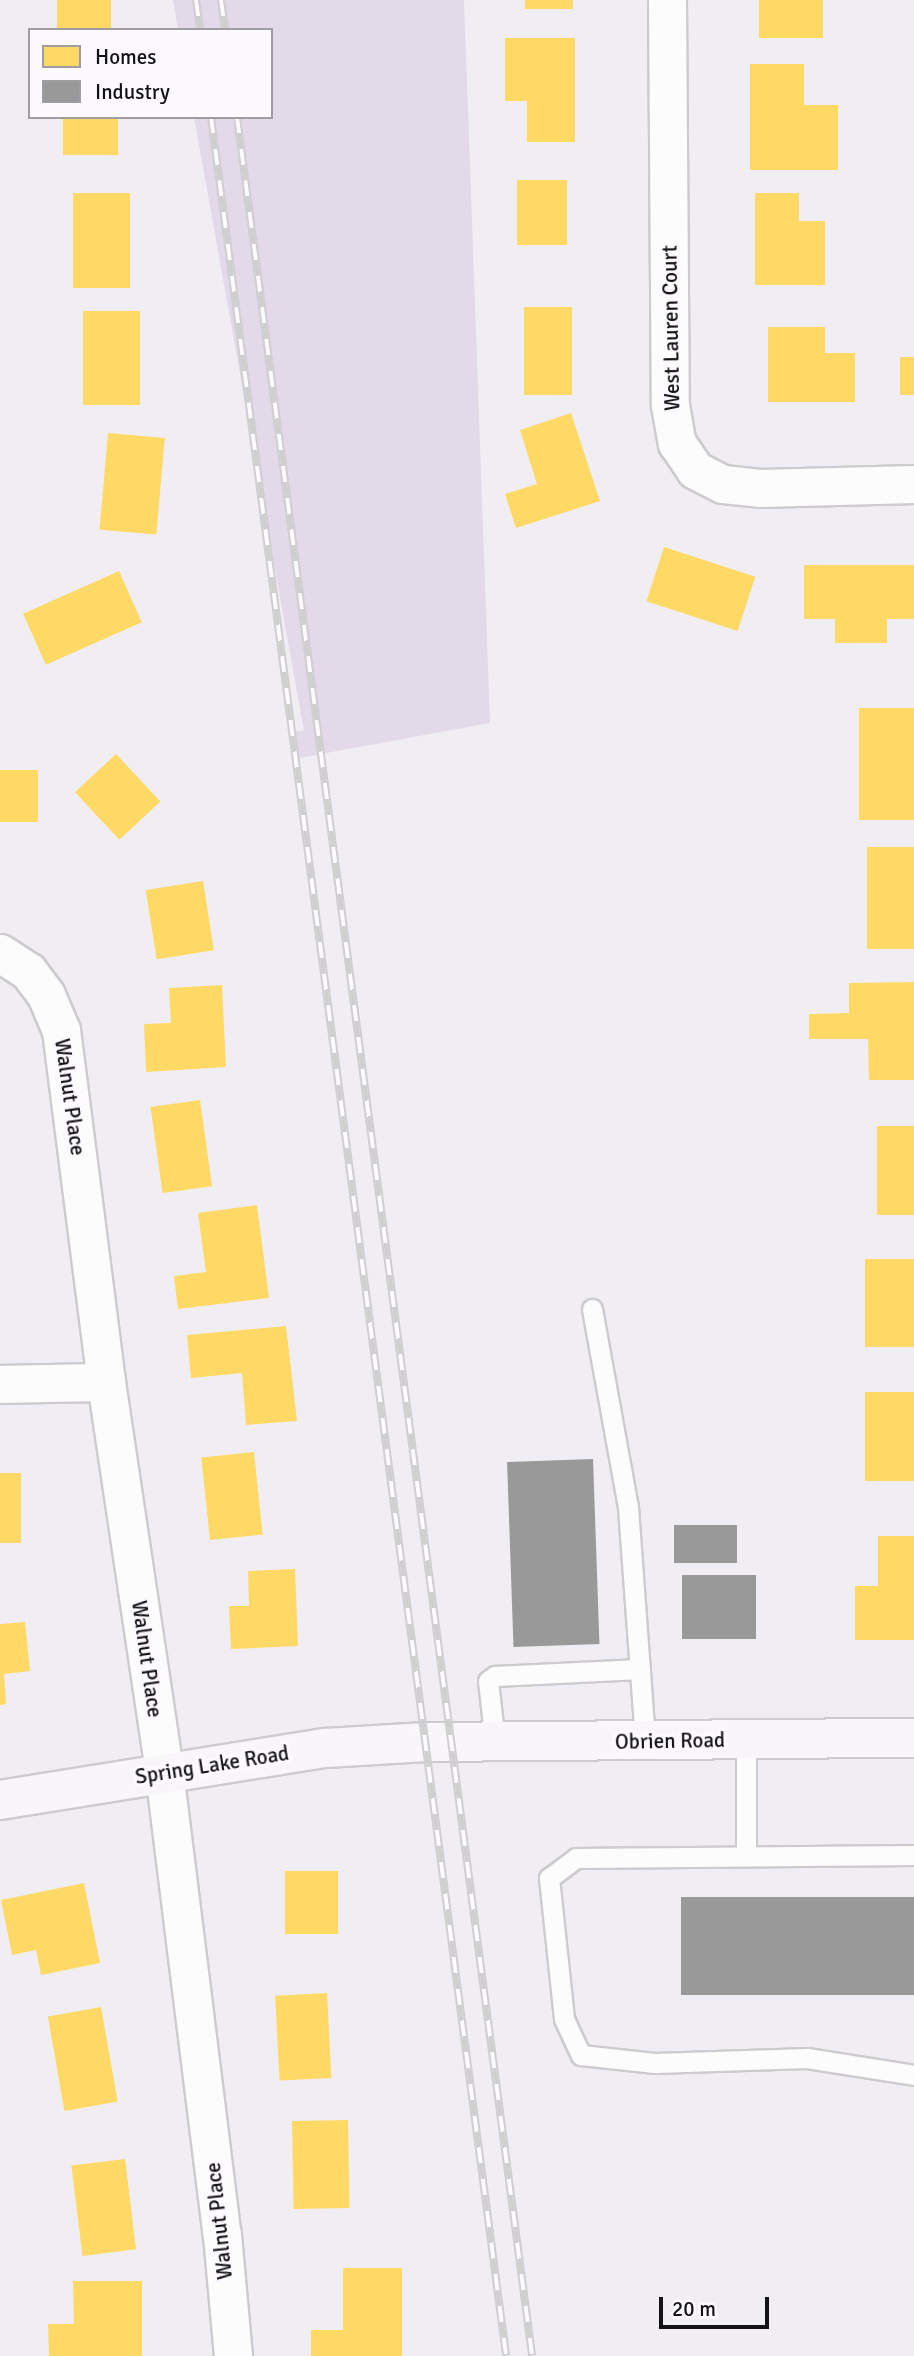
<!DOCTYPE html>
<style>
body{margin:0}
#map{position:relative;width:914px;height:2356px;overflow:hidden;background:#f0eef2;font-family:Signika,sans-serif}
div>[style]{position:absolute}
.green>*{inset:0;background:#e2d9e9}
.homes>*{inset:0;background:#ffd966;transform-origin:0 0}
.industry>*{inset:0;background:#999;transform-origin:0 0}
.roads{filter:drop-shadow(2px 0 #cdcbce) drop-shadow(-2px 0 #cdcbce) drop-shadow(0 2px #cdcbce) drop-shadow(0 -2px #cdcbce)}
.lane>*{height:19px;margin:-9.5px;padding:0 9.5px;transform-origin:9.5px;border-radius:9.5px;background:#fdfcfd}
.street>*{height:37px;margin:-18.5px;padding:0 18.5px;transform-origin:18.5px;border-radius:18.5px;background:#fdfcfd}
.secondary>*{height:38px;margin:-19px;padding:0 19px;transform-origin:19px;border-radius:19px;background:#f8f6f9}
.rail>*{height:8px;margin-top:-4px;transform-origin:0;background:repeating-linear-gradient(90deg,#fdfaff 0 16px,#d0cfd0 0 32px);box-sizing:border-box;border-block:2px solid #d0cfd0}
span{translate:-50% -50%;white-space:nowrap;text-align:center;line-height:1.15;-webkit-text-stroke:7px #fdfaff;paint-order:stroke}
.street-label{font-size:21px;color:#131214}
.legend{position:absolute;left:28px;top:28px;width:245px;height:91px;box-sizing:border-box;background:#fdfaff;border:2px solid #9f9da1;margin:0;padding:9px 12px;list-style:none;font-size:21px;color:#131214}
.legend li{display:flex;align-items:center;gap:14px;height:35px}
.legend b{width:35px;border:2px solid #9f9da1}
.scale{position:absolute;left:659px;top:2297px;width:110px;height:32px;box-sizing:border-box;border:4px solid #131214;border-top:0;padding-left:9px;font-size:21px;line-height:24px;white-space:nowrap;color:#131214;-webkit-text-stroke:5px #fdfaff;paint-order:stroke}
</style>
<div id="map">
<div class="green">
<div style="clip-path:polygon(173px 0,464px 0,490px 723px,299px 758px,295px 731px,304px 731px,194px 117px,271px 117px,271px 30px,178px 30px)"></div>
</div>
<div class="homes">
<div style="left:57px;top:0;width:54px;height:30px"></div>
<div style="left:525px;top:0;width:48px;height:9px"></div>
<div style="left:759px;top:0;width:64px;height:38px"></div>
<div style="clip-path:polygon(505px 38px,575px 38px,575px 142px,527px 142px,527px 101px,505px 101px)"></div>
<div style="clip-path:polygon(750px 64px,804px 64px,804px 105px,838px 105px,838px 170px,750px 170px)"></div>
<div style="left:63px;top:117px;width:55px;height:38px"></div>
<div style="left:517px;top:180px;width:50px;height:65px"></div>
<div style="left:73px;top:193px;width:57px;height:95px"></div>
<div style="clip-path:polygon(755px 193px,799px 193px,799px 221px,825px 221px,825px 285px,755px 285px)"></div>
<div style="left:524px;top:307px;width:48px;height:88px"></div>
<div style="left:83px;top:311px;width:57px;height:94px"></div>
<div style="clip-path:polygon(768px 327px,825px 327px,825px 353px,855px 353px,855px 402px,768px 402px)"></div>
<div style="left:900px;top:357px;width:14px;height:38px"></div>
<div style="clip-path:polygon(571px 413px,600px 501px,516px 528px,505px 494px,537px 484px,520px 430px)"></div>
<div style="left:108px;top:433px;width:57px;height:97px;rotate:5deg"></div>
<div style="left:664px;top:547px;width:96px;height:57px;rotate:18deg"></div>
<div style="clip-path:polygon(804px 565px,914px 565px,914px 619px,887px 619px,887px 643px,835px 643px,835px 619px,804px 619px)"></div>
<div style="left:119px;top:571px;width:56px;height:105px;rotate:66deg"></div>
<div style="left:859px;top:708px;width:55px;height:112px"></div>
<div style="left:116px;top:754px;width:65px;height:56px;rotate:47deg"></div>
<div style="left:0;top:770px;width:38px;height:52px"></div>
<div style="left:867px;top:847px;width:47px;height:102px"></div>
<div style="left:203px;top:881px;width:70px;height:58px;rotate:81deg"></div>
<div style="clip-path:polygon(914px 982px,914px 1080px,869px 1080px,868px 1039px,809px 1039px,809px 1014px,849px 1013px,849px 983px)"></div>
<div style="clip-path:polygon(222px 985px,226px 1067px,146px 1072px,144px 1024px,171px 1023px,169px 988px)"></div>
<div style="left:200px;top:1100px;width:87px;height:50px;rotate:82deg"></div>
<div style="left:877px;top:1126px;width:37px;height:89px"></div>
<div style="clip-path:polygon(257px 1205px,269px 1298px,178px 1309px,174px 1276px,206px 1272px,198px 1213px)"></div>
<div style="left:865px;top:1259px;width:49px;height:88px"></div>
<div style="clip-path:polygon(286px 1326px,297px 1421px,246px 1425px,242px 1373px,191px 1378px,187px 1335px)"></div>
<div style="left:865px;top:1392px;width:49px;height:89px"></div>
<div style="left:254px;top:1452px;width:83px;height:53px;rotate:84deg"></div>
<div style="left:0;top:1473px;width:21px;height:70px"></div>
<div style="clip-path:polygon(878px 1536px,914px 1536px,914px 1640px,855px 1640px,855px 1586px,878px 1586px)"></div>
<div style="clip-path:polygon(295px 1569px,298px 1646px,231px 1649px,229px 1606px,249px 1606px,248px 1571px)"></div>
<div style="clip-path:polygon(25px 1622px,30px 1671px,4px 1674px,6px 1704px,0 1705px,0 1624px)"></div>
<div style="left:285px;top:1871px;width:53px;height:63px"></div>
<div style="clip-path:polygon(84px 1883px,100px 1963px,41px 1975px,36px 1950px,12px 1955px,1px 1900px)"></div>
<div style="left:327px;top:1993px;width:85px;height:52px;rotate:87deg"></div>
<div style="left:101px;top:2007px;width:96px;height:54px;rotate:80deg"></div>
<div style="left:348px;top:2120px;width:88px;height:56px;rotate:89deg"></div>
<div style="left:125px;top:2159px;width:91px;height:54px;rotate:83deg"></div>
<div style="clip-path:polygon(343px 2268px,402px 2268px,402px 2356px,311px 2356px,311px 2330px,343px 2330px)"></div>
<div style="clip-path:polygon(73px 2281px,142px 2281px,142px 2356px,49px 2356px,48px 2324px,74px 2324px)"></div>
</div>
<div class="industry">
<div style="left:593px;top:1459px;width:185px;height:86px;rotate:88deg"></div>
<div style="left:674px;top:1525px;width:63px;height:38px"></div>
<div style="left:682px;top:1575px;width:74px;height:64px"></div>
<div style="left:914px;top:1897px;width:98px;height:233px;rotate:90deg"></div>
</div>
<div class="roads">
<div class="lane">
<div style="left:592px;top:1309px;width:202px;rotate:79.7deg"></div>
<div style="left:628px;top:1508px;width:234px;rotate:85.8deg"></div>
<div style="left:746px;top:1740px;width:115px;rotate:90deg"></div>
<div style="left:495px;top:1743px;width:62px;rotate:-96.4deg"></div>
<div style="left:488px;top:1681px;width:9px;rotate:-36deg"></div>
<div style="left:495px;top:1676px;width:145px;rotate:-2.8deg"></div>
<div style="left:914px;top:1855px;width:338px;rotate:179.5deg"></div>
<div style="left:576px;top:1858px;width:34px;rotate:143deg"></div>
<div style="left:549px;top:1878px;width:142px;rotate:83.9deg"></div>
<div style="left:564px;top:2019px;width:40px;rotate:65deg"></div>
<div style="left:581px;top:2055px;width:74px;rotate:6.2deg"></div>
<div style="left:655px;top:2063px;width:152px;rotate:-1.9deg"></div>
<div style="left:807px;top:2058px;width:108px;rotate:9deg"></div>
</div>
<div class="street">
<div style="left:667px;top:0;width:405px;rotate:89.6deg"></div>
<div style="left:670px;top:405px;width:39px;rotate:80deg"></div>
<div style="left:677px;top:443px;width:32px;rotate:56deg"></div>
<div style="left:695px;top:470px;width:31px;rotate:27deg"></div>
<div style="left:723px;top:484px;width:37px;rotate:6deg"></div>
<div style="left:760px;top:488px;width:154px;rotate:-1.5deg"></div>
<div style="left:0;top:953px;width:33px;rotate:33deg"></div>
<div style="left:28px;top:971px;width:30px;rotate:53deg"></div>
<div style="left:46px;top:995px;width:38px;rotate:67deg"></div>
<div style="left:61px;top:1030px;width:355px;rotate:82.7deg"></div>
<div style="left:106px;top:1382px;width:394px;rotate:81.5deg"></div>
<div style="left:164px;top:1772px;width:467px;rotate:82.9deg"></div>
<div style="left:222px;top:2235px;width:121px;rotate:84.8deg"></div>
<div style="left:0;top:1384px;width:106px;rotate:-1.1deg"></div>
</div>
<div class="secondary">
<div style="left:0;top:1800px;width:330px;rotate:-9.1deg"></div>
<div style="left:326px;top:1748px;width:100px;rotate:-3.4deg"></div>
<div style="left:426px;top:1742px;width:488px;rotate:-0.5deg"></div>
</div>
</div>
<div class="rail">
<div style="left:196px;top:0;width:30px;rotate:82deg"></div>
<div style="left:221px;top:0;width:30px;rotate:82deg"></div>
<div style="left:211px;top:117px;width:2258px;rotate:82.49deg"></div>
<div style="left:237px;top:117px;width:2258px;rotate:82.49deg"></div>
</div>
<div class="street-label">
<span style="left:671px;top:328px;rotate:-91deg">West Lauren Court</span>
<span style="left:70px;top:1097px;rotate:82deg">Walnut Place</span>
<span style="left:147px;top:1659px;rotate:82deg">Walnut Place</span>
<span style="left:670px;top:1741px;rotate:-1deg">Obrien Road</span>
<span style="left:212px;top:1765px;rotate:-9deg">Spring Lake Road</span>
<span style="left:219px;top:2221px;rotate:-96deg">Walnut Place</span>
</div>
<ul class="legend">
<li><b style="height:19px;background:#ffd966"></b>Homes</li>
<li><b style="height:19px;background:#999"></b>Industry</li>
</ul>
<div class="scale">20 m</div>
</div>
